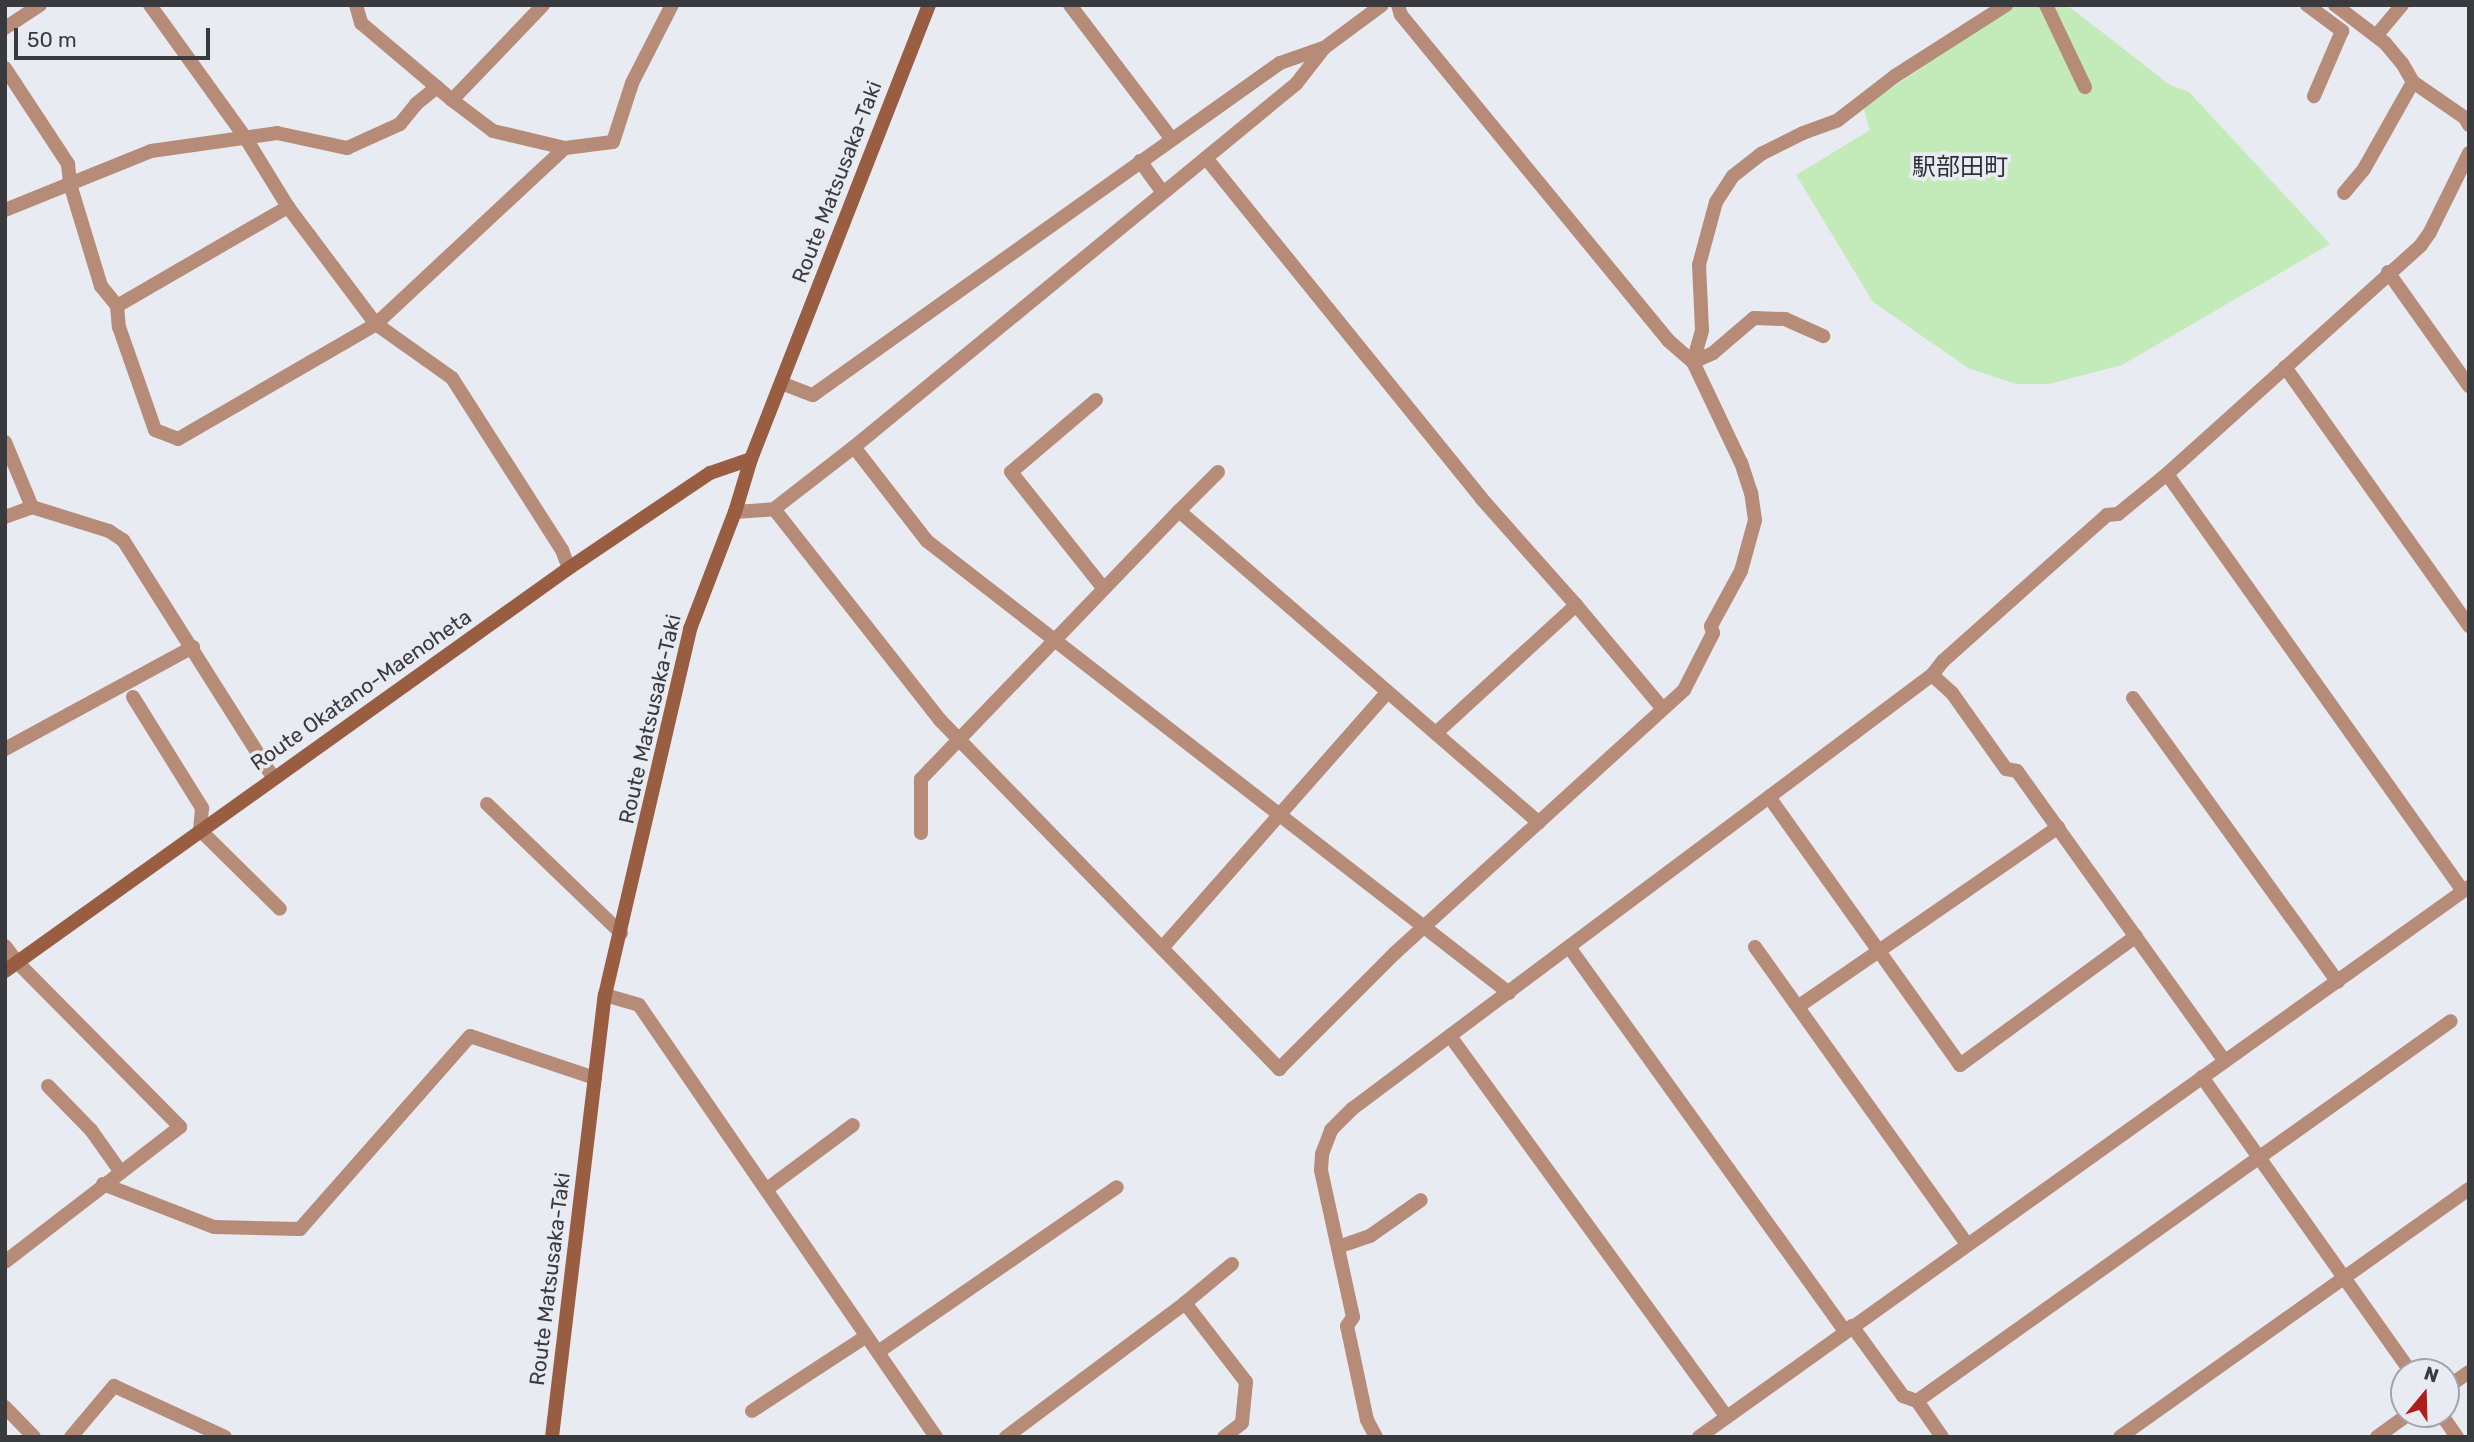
<!DOCTYPE html>
<meta charset="utf-8">
<style>
body{margin:0}
#map{position:relative;width:2474px;height:1442px;overflow:hidden;background:#e9ebf3;font-family:Rubik,"Noto Sans JP",sans-serif}
div>[style]{position:absolute}
.green>*{inset:0;background:#c3ebb9}
.service>*{height:14px;margin:-7px;padding:0 7px;transform-origin:7px;border-radius:7px;background:#b68c79}
.minor>*{height:14px;margin:-7px;padding:0 7px;transform-origin:7px;border-radius:7px;background:#b68c79}
.secondary>*{height:14px;margin:-7px;padding:0 7px;transform-origin:7px;border-radius:7px;background:#995e41}
span{translate:-50% -50%;white-space:nowrap;text-align:center;line-height:1.15;-webkit-text-stroke:7px #e9ebf3;paint-order:stroke}
.street-label{font-size:21px;color:#393a3d}
.quarter-label{font-size:24px;color:#2e3036}
.frame{position:absolute;inset:0;border:7px solid #393a3d;pointer-events:none}
.north{position:absolute;left:2390px;top:1358px;width:70px;height:70px;box-sizing:border-box;background:#e9ebf3;border:2px solid #a3a4aa;border-radius:50%;rotate:19deg;font-size:19px;font-weight:700;line-height:28px;text-align:center;color:#393a3d}
.north::after{content:'';display:block;margin:auto;width:24px;height:32px;background:#af1e19;clip-path:polygon(50% 0,100% 100%,50% 72%,0 100%)}
.scale{position:absolute;left:14px;top:28px;width:196px;height:32px;box-sizing:border-box;border:4px solid #393a3d;border-top:0;padding-left:9px;font-size:21px;line-height:24px;white-space:nowrap;color:#393a3d;-webkit-text-stroke:5px #e9ebf3;paint-order:stroke}
</style>
<div id="map">
<div class="green">
<div style="clip-path:polygon(2016px 5px,2067px 5px,2170px 85px,2189px 92px,2330px 244px,2122px 365px,2049px 384px,2016px 384px,1968px 368px,1873px 302px,1796px 175px,1870px 130px,1863px 107px)"></div>
</div>
<div class="service">
<div style="left:2046px;top:5px;width:91px;rotate:64.6deg"></div>
<div style="left:2307px;top:5px;width:44px;rotate:36.6deg"></div>
<div style="left:2342px;top:31px;width:71px;rotate:113.3deg"></div>
<div style="left:1943px;top:661px;width:220px;rotate:-41.7deg"></div>
<div style="left:1347px;top:1326px;width:96px;rotate:78deg"></div>
<div style="left:1367px;top:1420px;width:19px;rotate:62deg"></div>
<div style="left:1852px;top:1326px;width:87px;rotate:53.9deg"></div>
<div style="left:1903px;top:1396px;width:15px;rotate:20deg"></div>
</div>
<div class="minor">
<div style="left:150px;top:5px;width:163px;rotate:54.3deg"></div>
<div style="left:245px;top:137px;width:82px;rotate:58.4deg"></div>
<div style="left:288px;top:207px;width:146px;rotate:53.1deg"></div>
<div style="left:376px;top:324px;width:93px;rotate:35.4deg"></div>
<div style="left:452px;top:378px;width:204px;rotate:57.4deg"></div>
<div style="left:562px;top:550px;width:19px;rotate:69deg"></div>
<div style="left:356px;top:5px;width:19px;rotate:74deg"></div>
<div style="left:361px;top:23px;width:119px;rotate:40.2deg"></div>
<div style="left:452px;top:100px;width:132px;rotate:-46.2deg"></div>
<div style="left:1070px;top:5px;width:167px;rotate:52.8deg"></div>
<div style="left:2335px;top:5px;width:63px;rotate:37.2deg"></div>
<div style="left:2385px;top:43px;width:26px;rotate:50deg"></div>
<div style="left:2402px;top:63px;width:22px;rotate:60deg"></div>
<div style="left:2413px;top:82px;width:63px;rotate:34.7deg"></div>
<div style="left:2465px;top:118px;width:8px;rotate:60deg"></div>
<div style="left:5px;top:28px;width:42px;rotate:-33.3deg"></div>
<div style="left:2376px;top:36px;width:40px;rotate:-50deg"></div>
<div style="left:5px;top:68px;width:115px;rotate:56.7deg"></div>
<div style="left:68px;top:164px;width:20px;rotate:84deg"></div>
<div style="left:70px;top:184px;width:107px;rotate:73.1deg"></div>
<div style="left:101px;top:286px;width:26px;rotate:51deg"></div>
<div style="left:117px;top:306px;width:21px;rotate:85deg"></div>
<div style="left:119px;top:327px;width:109px;rotate:70.7deg"></div>
<div style="left:155px;top:430px;width:25px;rotate:21deg"></div>
<div style="left:178px;top:439px;width:229px;rotate:-30.1deg"></div>
<div style="left:376px;top:324px;width:258px;rotate:-43deg"></div>
<div style="left:565px;top:148px;width:74px;rotate:-166.7deg"></div>
<div style="left:493px;top:131px;width:51px;rotate:-142.9deg"></div>
<div style="left:565px;top:148px;width:48px;rotate:-7.1deg"></div>
<div style="left:613px;top:142px;width:62px;rotate:-72.1deg"></div>
<div style="left:632px;top:83px;width:88px;rotate:-62.9deg"></div>
<div style="left:1206px;top:158px;width:437px;rotate:51deg"></div>
<div style="left:1481px;top:498px;width:143px;rotate:48.4deg"></div>
<div style="left:1140px;top:161px;width:39px;rotate:54deg"></div>
<div style="left:2344px;top:193px;width:31px;rotate:-50deg"></div>
<div style="left:2364px;top:169px;width:100px;rotate:-60.6deg"></div>
<div style="left:5px;top:210px;width:157px;rotate:-22deg"></div>
<div style="left:151px;top:151px;width:127px;rotate:-8.1deg"></div>
<div style="left:277px;top:133px;width:72px;rotate:12.1deg"></div>
<div style="left:347px;top:148px;width:58px;rotate:-24.4deg"></div>
<div style="left:400px;top:124px;width:26px;rotate:-51deg"></div>
<div style="left:416px;top:104px;width:27px;rotate:-39deg"></div>
<div style="left:2388px;top:272px;width:140px;rotate:54.6deg"></div>
<div style="left:117px;top:306px;width:198px;rotate:-30.1deg"></div>
<div style="left:1693px;top:362px;width:33px;rotate:-74deg"></div>
<div style="left:1702px;top:330px;width:65px;rotate:-92.6deg"></div>
<div style="left:1699px;top:265px;width:65px;rotate:-74.9deg"></div>
<div style="left:1716px;top:202px;width:31px;rotate:-57deg"></div>
<div style="left:1733px;top:176px;width:36px;rotate:-38deg"></div>
<div style="left:1761px;top:154px;width:47px;rotate:-26.6deg"></div>
<div style="left:1803px;top:133px;width:37px;rotate:-20deg"></div>
<div style="left:1838px;top:120px;width:72px;rotate:-37.7deg"></div>
<div style="left:1895px;top:76px;width:132px;rotate:-32.6deg"></div>
<div style="left:1693px;top:362px;width:22px;rotate:-24deg"></div>
<div style="left:1713px;top:353px;width:54px;rotate:-40.5deg"></div>
<div style="left:1754px;top:318px;width:31px;rotate:2deg"></div>
<div style="left:1785px;top:319px;width:42px;rotate:24.1deg"></div>
<div style="left:2285px;top:367px;width:318px;rotate:54.6deg"></div>
<div style="left:781px;top:383px;width:34px;rotate:21deg"></div>
<div style="left:813px;top:395px;width:573px;rotate:-35.41deg"></div>
<div style="left:1280px;top:63px;width:46px;rotate:-19.2deg"></div>
<div style="left:1096px;top:400px;width:111px;rotate:139.7deg"></div>
<div style="left:1011px;top:472px;width:149px;rotate:51.5deg"></div>
<div style="left:5px;top:442px;width:70px;rotate:67.4deg"></div>
<div style="left:854px;top:447px;width:119px;rotate:52.2deg"></div>
<div style="left:927px;top:541px;width:737px;rotate:37.83deg"></div>
<div style="left:1218px;top:472px;width:55px;rotate:135deg"></div>
<div style="left:1179px;top:511px;width:476px;rotate:40.9deg"></div>
<div style="left:2167px;top:474px;width:511px;rotate:54.63deg"></div>
<div style="left:774px;top:509px;width:268px;rotate:51.8deg"></div>
<div style="left:940px;top:720px;width:487px;rotate:45.8deg"></div>
<div style="left:1279px;top:1069px;width:164px;rotate:-45deg"></div>
<div style="left:1395px;top:953px;width:391px;rotate:-42.3deg"></div>
<div style="left:1684px;top:690px;width:64px;rotate:-63deg"></div>
<div style="left:1713px;top:633px;width:7px;rotate:-106deg"></div>
<div style="left:1711px;top:626px;width:63px;rotate:-61.4deg"></div>
<div style="left:1741px;top:571px;width:53px;rotate:-74.6deg"></div>
<div style="left:1755px;top:520px;width:27px;rotate:-98deg"></div>
<div style="left:1751px;top:493px;width:32px;rotate:-108deg"></div>
<div style="left:1741px;top:463px;width:112px;rotate:-115.4deg"></div>
<div style="left:1693px;top:362px;width:33px;rotate:-139deg"></div>
<div style="left:1668px;top:340px;width:421px;rotate:-129.4deg"></div>
<div style="left:1401px;top:15px;width:10px;rotate:-107deg"></div>
<div style="left:735px;top:512px;width:39px;rotate:-4deg"></div>
<div style="left:774px;top:509px;width:101px;rotate:-37.8deg"></div>
<div style="left:854px;top:447px;width:572px;rotate:-39.4deg"></div>
<div style="left:1296px;top:84px;width:46px;rotate:-52.1deg"></div>
<div style="left:1324px;top:48px;width:72px;rotate:-36.6deg"></div>
<div style="left:2107px;top:515px;width:11px;rotate:-5deg"></div>
<div style="left:2118px;top:514px;width:63px;rotate:-39.2deg"></div>
<div style="left:2167px;top:474px;width:342px;rotate:-42deg"></div>
<div style="left:2421px;top:245px;width:16px;rotate:-55deg"></div>
<div style="left:2430px;top:232px;width:88px;rotate:-63.7deg"></div>
<div style="left:5px;top:517px;width:29px;rotate:-20deg"></div>
<div style="left:32px;top:507px;width:81px;rotate:17.3deg"></div>
<div style="left:109px;top:531px;width:17px;rotate:33deg"></div>
<div style="left:123px;top:540px;width:280px;rotate:57.7deg"></div>
<div style="left:1932px;top:675px;width:27px;rotate:42deg"></div>
<div style="left:1952px;top:693px;width:93px;rotate:54.6deg"></div>
<div style="left:2006px;top:769px;width:11px;rotate:10deg"></div>
<div style="left:2017px;top:771px;width:357px;rotate:54.4deg"></div>
<div style="left:133px;top:697px;width:131px;rotate:58.1deg"></div>
<div style="left:202px;top:808px;width:22px;rotate:95deg"></div>
<div style="left:200px;top:830px;width:112px;rotate:44.6deg"></div>
<div style="left:2133px;top:698px;width:350px;rotate:54.2deg"></div>
<div style="left:1436px;top:733px;width:190px;rotate:-42.4deg"></div>
<div style="left:1576px;top:605px;width:134px;rotate:50.1deg"></div>
<div style="left:5px;top:749px;width:214px;rotate:-28.5deg"></div>
<div style="left:1769px;top:797px;width:329px;rotate:54.5deg"></div>
<div style="left:1960px;top:1065px;width:218px;rotate:-36.2deg"></div>
<div style="left:487px;top:804px;width:186px;rotate:43.9deg"></div>
<div style="left:921px;top:833px;width:54px;rotate:-90deg"></div>
<div style="left:921px;top:779px;width:372px;rotate:-46.1deg"></div>
<div style="left:5px;top:946px;width:20px;rotate:53deg"></div>
<div style="left:17px;top:962px;width:232px;rotate:45.3deg"></div>
<div style="left:180px;top:1127px;width:221px;rotate:142.4deg"></div>
<div style="left:1569px;top:947px;width:473px;rotate:54.3deg"></div>
<div style="left:1755px;top:947px;width:365px;rotate:54.5deg"></div>
<div style="left:1162px;top:948px;width:341px;rotate:-48.6deg"></div>
<div style="left:605px;top:995px;width:35px;rotate:16deg"></div>
<div style="left:639px;top:1005px;width:524px;rotate:55.49deg"></div>
<div style="left:1799px;top:1006px;width:315px;rotate:-34.6deg"></div>
<div style="left:1450px;top:1036px;width:471px;rotate:54deg"></div>
<div style="left:2202px;top:1077px;width:362px;rotate:54.7deg"></div>
<div style="left:48px;top:1086px;width:62px;rotate:45.7deg"></div>
<div style="left:91px;top:1130px;width:50px;rotate:54.7deg"></div>
<div style="left:103px;top:1184px;width:119px;rotate:21.2deg"></div>
<div style="left:214px;top:1227px;width:86px;rotate:1.3deg"></div>
<div style="left:300px;top:1229px;width:257px;rotate:-48.6deg"></div>
<div style="left:470px;top:1036px;width:132px;rotate:18.6deg"></div>
<div style="left:767px;top:1189px;width:107px;rotate:-36.7deg"></div>
<div style="left:1338px;top:1247px;width:34px;rotate:-19deg"></div>
<div style="left:1370px;top:1236px;width:62px;rotate:-35.2deg"></div>
<div style="left:1185px;top:1303px;width:61px;rotate:-39.7deg"></div>
<div style="left:1347px;top:1326px;width:11px;rotate:-56deg"></div>
<div style="left:1353px;top:1317px;width:150px;rotate:-102.3deg"></div>
<div style="left:1321px;top:1170px;width:16px;rotate:-86deg"></div>
<div style="left:1322px;top:1154px;width:26px;rotate:-69deg"></div>
<div style="left:1331px;top:1130px;width:30px;rotate:-45deg"></div>
<div style="left:1352px;top:1109px;width:724px;rotate:-36.81deg"></div>
<div style="left:1932px;top:675px;width:18px;rotate:-52deg"></div>
<div style="left:878px;top:1352px;width:290px;rotate:-34.6deg"></div>
<div style="left:2446px;top:1388px;width:28px;rotate:-35deg"></div>
<div style="left:5px;top:1407px;width:42px;rotate:46deg"></div>
<div style="left:752px;top:1411px;width:135px;rotate:-33.2deg"></div>
<div style="left:2441px;top:1414px;width:28px;rotate:55deg"></div>
<div style="left:71px;top:1437px;width:67px;rotate:-49.9deg"></div>
<div style="left:114px;top:1386px;width:122px;rotate:24.7deg"></div>
<div style="left:1006px;top:1437px;width:224px;rotate:-36.8deg"></div>
<div style="left:1185px;top:1303px;width:100px;rotate:52.3deg"></div>
<div style="left:1246px;top:1382px;width:41px;rotate:95.6deg"></div>
<div style="left:1242px;top:1423px;width:23px;rotate:142deg"></div>
<div style="left:1699px;top:1437px;width:946px;rotate:-35.54deg"></div>
<div style="left:1942px;top:1437px;width:44px;rotate:-124.8deg"></div>
<div style="left:1917px;top:1401px;width:655px;rotate:-35.44deg"></div>
<div style="left:2120px;top:1437px;width:428px;rotate:-35.4deg"></div>
<div style="left:2377px;top:1437px;width:39px;rotate:-36deg"></div>
</div>
<div class="secondary">
<div style="left:5px;top:971px;width:693px;rotate:-35.55deg"></div>
<div style="left:569px;top:568px;width:170px;rotate:-34deg"></div>
<div style="left:710px;top:473px;width:43px;rotate:-18.9deg"></div>
<div style="left:552px;top:1437px;width:445px;rotate:-83.2deg"></div>
<div style="left:605px;top:995px;width:376px;rotate:-76.9deg"></div>
<div style="left:690px;top:629px;width:125px;rotate:-69deg"></div>
<div style="left:735px;top:512px;width:55px;rotate:-73.2deg"></div>
<div style="left:751px;top:459px;width:488px;rotate:-68.6deg"></div>
</div>
<div class="street-label">
<span style="left:837px;top:182px;rotate:-69deg">Route Matsusaka-Taki</span>
<span style="left:361px;top:690px;rotate:-35deg">Route Okatano-Maenoheta</span>
<span style="left:650px;top:719px;rotate:-77deg">Route Matsusaka-Taki</span>
<span style="left:550px;top:1279px;rotate:-83deg">Route Matsusaka-Taki</span>
</div>
<div class="quarter-label">
<span style="left:1960px;top:168px">駅部田町</span>
</div>
<div class="frame"></div>
<div class="north">N</div>
<div class="scale">50 m</div>
</div>
